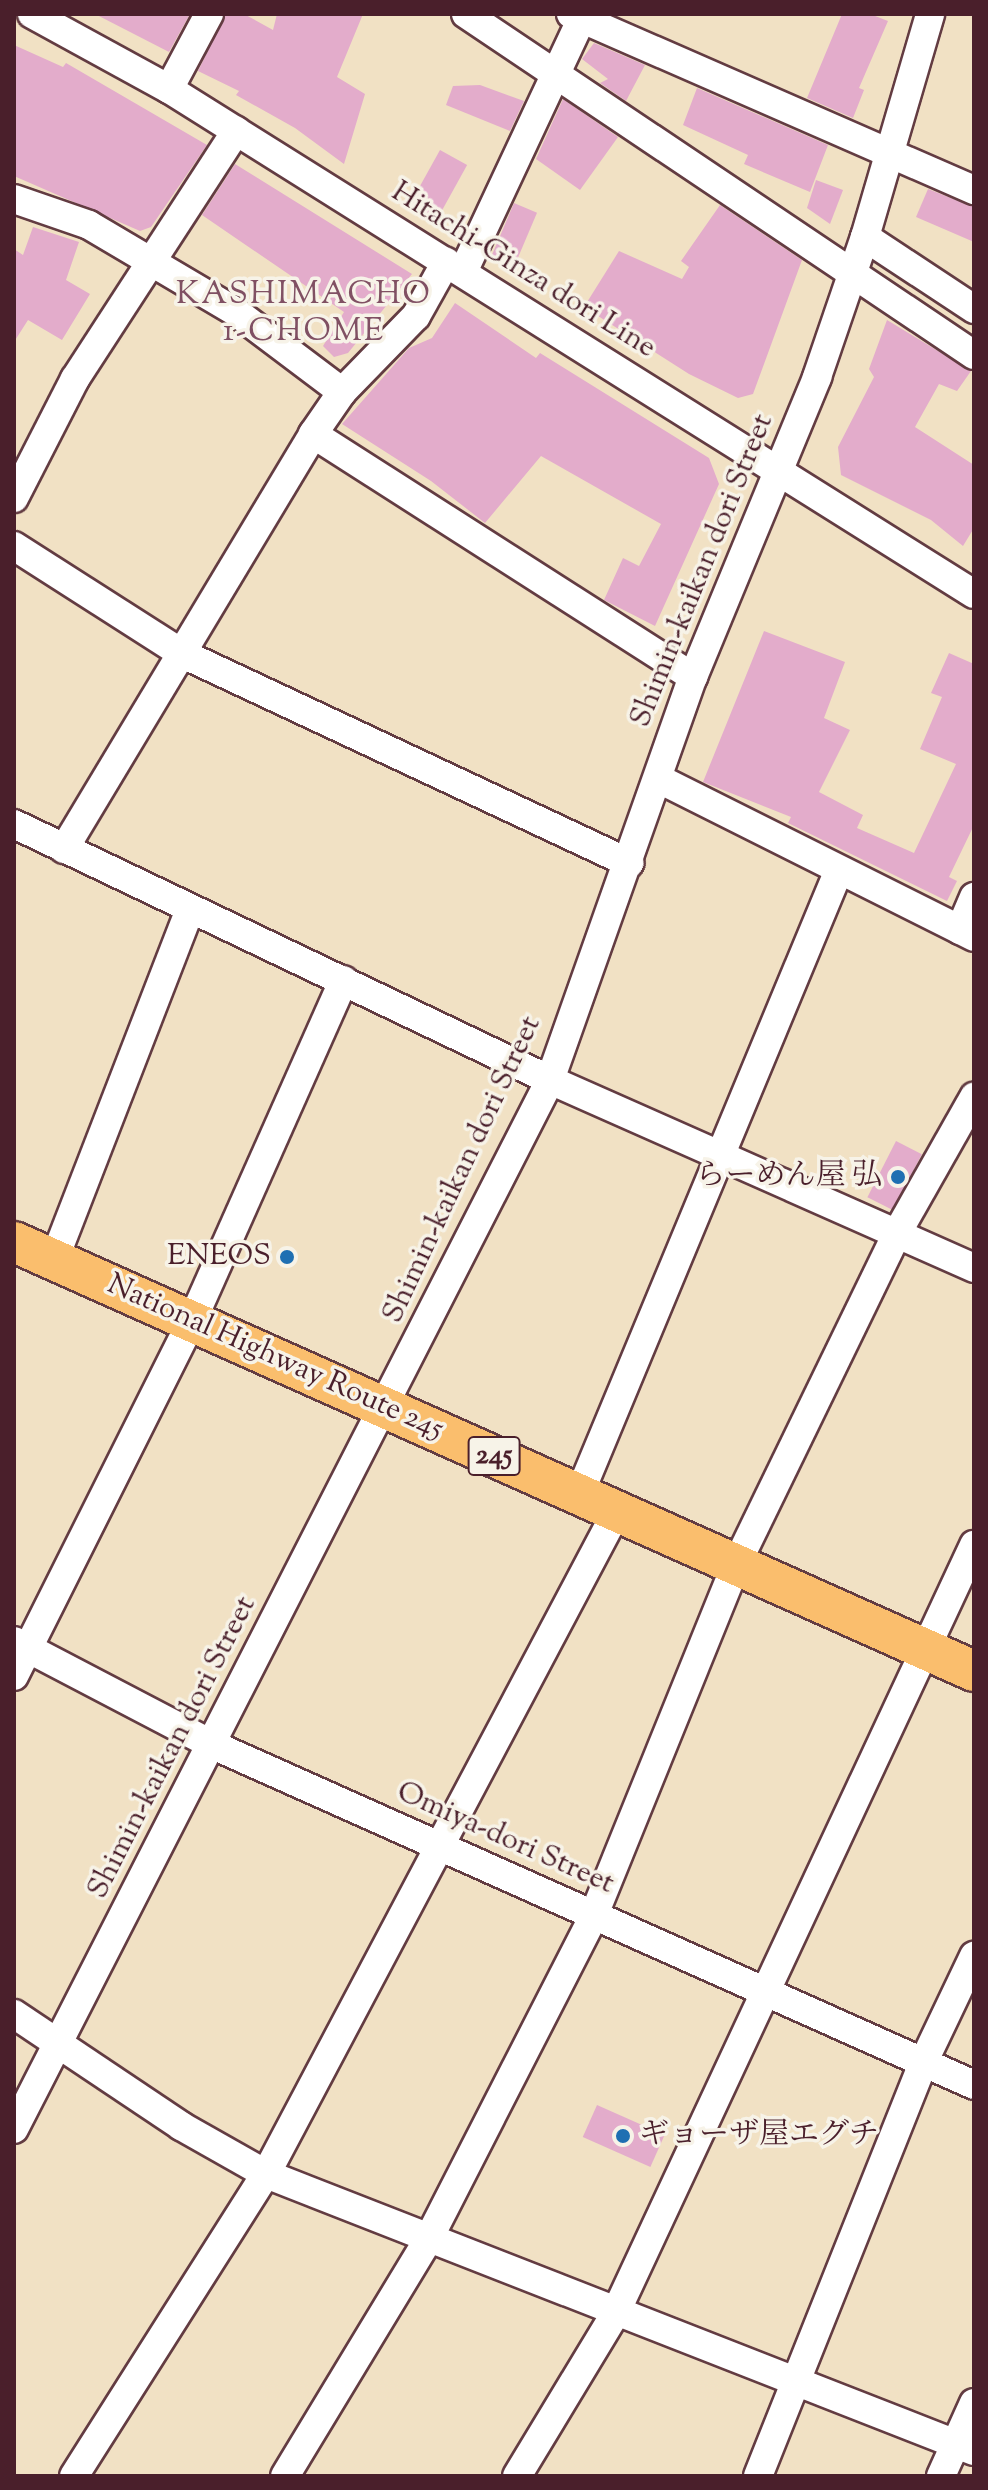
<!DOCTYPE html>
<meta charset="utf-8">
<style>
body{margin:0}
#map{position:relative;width:988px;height:2490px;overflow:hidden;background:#f1e1c4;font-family:"Sorts Mill Goudy","Noto Serif JP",serif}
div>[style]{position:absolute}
.building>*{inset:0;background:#e3accb;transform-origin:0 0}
.roads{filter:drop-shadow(2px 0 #633c42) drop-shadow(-2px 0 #633c42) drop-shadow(0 2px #633c42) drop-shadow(0 -2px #633c42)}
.minor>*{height:28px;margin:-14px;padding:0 14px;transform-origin:14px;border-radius:14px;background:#fff}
.highway>*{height:40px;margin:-20px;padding:0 20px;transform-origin:20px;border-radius:20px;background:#fabe6d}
.dots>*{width:22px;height:22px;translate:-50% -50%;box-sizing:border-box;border:4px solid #f7f3e8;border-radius:50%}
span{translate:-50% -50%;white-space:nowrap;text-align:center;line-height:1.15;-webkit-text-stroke:7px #f7f3e8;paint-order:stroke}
.shield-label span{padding:2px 6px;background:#f7f3e8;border:2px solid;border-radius:6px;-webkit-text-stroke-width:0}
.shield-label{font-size:28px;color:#4a1f2b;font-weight:700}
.street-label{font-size:30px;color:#4a1f2b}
.poi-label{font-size:30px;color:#4a1f2b}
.right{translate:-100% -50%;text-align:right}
.left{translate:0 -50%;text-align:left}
.neighbourhood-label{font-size:32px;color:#805063;letter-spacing:2px}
.frame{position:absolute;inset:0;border:16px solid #4a1f2b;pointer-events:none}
</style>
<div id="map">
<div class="building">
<div style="clip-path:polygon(95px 14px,190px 14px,169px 52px)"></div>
<div style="clip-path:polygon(226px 14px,244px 14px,273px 30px,277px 14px,363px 14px,337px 77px,365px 94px,344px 164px,295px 128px,236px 95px,239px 91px,198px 71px)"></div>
<div style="clip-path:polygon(842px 14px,870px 14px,888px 21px,859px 88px,864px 90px,853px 118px,807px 98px)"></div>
<div style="clip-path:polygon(594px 43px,645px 65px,626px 101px,600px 83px,608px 79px,582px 59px)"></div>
<div style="clip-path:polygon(14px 45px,63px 67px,66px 63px,207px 145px,151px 227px,140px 231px,14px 176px)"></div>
<div style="clip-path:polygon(480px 85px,524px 101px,510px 131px,446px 105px,453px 86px)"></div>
<div style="clip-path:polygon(697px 88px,828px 145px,810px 192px,744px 164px,748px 155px,683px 125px)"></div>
<div style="clip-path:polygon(563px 99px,618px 137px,580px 190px,536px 159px)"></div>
<div style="left:440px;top:150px;width:31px;height:61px;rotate:29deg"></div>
<div style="clip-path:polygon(235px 164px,412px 274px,348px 353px,334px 357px,323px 346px,344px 312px,202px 215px)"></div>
<div style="clip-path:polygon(816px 180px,843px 190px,830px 224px,807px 208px)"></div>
<div style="clip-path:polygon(928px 189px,974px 207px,974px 242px,916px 217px)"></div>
<div style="left:514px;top:203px;width:25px;height:62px;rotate:23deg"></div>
<div style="clip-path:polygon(720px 205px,802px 260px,753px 394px,738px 398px,689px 374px,584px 307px,619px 251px,682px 279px,689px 267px,681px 261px)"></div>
<div style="clip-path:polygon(33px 227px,79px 242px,66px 280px,90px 294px,62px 340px,28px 320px,14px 342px,14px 249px,23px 255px)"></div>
<div style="clip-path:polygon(455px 303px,536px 358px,540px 353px,709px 458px,719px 484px,655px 626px,604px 600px,623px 558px,639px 566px,661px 524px,541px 456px,485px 523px,431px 481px,342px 424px,409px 348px,432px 338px)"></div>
<div style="clip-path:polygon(887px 320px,971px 371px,957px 391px,939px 384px,915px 427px,974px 465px,974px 528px,963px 546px,931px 520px,841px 475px,838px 447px,874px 377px,869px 369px)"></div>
<div style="clip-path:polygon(764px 631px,845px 662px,824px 718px,850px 730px,819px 792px,863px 815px,857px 828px,914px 853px,956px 764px,920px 749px,942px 697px,931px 693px,949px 653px,974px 664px,974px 825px,949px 877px,957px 881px,947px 901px,788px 823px,791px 817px,703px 782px)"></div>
<div style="left:896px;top:1141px;width:29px;height:63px;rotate:27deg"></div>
<div style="left:597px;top:2105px;width:74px;height:35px;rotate:24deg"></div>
</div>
<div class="roads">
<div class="minor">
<div style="left:32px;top:14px;width:156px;rotate:28.7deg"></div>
<div style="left:169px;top:89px;width:950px;rotate:32.1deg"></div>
<div style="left:466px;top:14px;width:612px;rotate:33.87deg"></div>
<div style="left:571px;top:14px;width:440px;rotate:23.6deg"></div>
<div style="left:169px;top:89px;width:85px;rotate:-61.9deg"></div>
<div style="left:14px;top:199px;width:79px;rotate:19.1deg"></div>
<div style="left:89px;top:225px;width:171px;rotate:30.6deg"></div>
<div style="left:236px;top:312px;width:133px;rotate:37deg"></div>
<div style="left:342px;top:392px;width:51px;rotate:124.6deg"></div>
<div style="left:313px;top:434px;width:451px;rotate:32.6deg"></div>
<div style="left:865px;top:237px;width:131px;rotate:33.4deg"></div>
<div style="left:463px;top:272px;width:285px;rotate:-64.9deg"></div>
<div style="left:342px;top:392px;width:106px;rotate:-45.8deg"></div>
<div style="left:416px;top:316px;width:62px;rotate:-60.9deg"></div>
<div style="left:14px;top:498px;width:134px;rotate:-62.9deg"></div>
<div style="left:75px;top:379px;width:296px;rotate:-57deg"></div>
<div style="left:14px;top:546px;width:201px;rotate:32.6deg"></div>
<div style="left:183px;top:654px;width:493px;rotate:25.1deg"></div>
<div style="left:659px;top:779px;width:352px;rotate:26.6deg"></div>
<div style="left:14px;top:824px;width:594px;rotate:25.53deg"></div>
<div style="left:550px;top:1080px;width:464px;rotate:23.9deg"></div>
<div style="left:64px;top:849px;width:484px;rotate:-59deg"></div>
<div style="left:960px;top:930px;width:36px;rotate:-67deg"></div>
<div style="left:54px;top:1260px;width:376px;rotate:-68.8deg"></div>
<div style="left:579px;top:1495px;width:677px;rotate:-67.41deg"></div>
<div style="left:14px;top:1641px;width:225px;rotate:27.6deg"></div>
<div style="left:213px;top:1745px;width:833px;rotate:24.07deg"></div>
<div style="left:14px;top:1676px;width:397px;rotate:-63.4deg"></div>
<div style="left:192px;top:1321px;width:373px;rotate:-66deg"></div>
<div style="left:14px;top:2014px;width:201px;rotate:33.8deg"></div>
<div style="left:181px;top:2126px;width:98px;rotate:29.5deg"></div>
<div style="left:266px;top:2174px;width:760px;rotate:21.37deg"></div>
<div style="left:14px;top:2129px;width:1178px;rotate:-62.93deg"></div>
<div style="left:550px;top:1080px;width:428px;rotate:-70.5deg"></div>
<div style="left:693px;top:677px;width:325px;rotate:-67.5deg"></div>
<div style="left:817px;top:377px;width:148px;rotate:-71.1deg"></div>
<div style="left:865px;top:237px;width:232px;rotate:-73.7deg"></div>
<div style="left:74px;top:2476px;width:358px;rotate:-57.6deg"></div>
<div style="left:266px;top:2174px;width:750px;rotate:-62.1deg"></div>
<div style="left:285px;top:2476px;width:278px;rotate:-58.8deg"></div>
<div style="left:429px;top:2238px;width:360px;rotate:-62.9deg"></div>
<div style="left:593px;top:1917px;width:382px;rotate:-67.9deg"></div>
<div style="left:737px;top:1563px;width:365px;rotate:-64.1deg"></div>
<div style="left:896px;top:1235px;width:159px;rotate:-60.5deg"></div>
<div style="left:517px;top:2476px;width:189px;rotate:-58.8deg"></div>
<div style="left:615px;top:2314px;width:849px;rotate:-64.97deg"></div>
<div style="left:758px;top:2476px;width:445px;rotate:-68.2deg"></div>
<div style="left:923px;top:2063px;width:119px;rotate:-64.5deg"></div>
<div style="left:941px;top:2476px;width:80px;rotate:-65.7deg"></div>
</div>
<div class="highway">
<div style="left:14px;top:1242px;width:1051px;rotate:24.08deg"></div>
</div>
</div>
<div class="dots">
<div style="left:898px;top:1177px;background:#1f6fb2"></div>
<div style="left:287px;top:1257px;background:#1f6fb2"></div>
<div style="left:623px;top:2136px;background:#1f6fb2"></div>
</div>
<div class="shield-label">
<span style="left:494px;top:1456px">245</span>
</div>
<div class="street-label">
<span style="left:523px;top:271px;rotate:32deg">Hitachi-Ginza dori Line</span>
<span style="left:703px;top:571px;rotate:-68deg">Shimin-kaikan dori Street</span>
<span style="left:463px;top:1170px;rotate:-65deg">Shimin-kaikan dori Street</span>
<span style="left:275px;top:1358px;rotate:24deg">National Highway Route 245</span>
<span style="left:173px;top:1748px;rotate:-63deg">Shimin-kaikan dori Street</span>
<span style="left:505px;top:1839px;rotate:24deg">Omiya-dori Street</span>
</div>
<div class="poi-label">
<span class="right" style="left:882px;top:1177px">らーめん屋 弘</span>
<span class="right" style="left:271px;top:1257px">ENEOS</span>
<span class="left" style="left:639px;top:2136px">ギョーザ屋エグチ</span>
</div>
<div class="neighbourhood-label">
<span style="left:304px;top:314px">KASHIMACHO<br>1-CHOME</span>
</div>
<div class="frame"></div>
</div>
